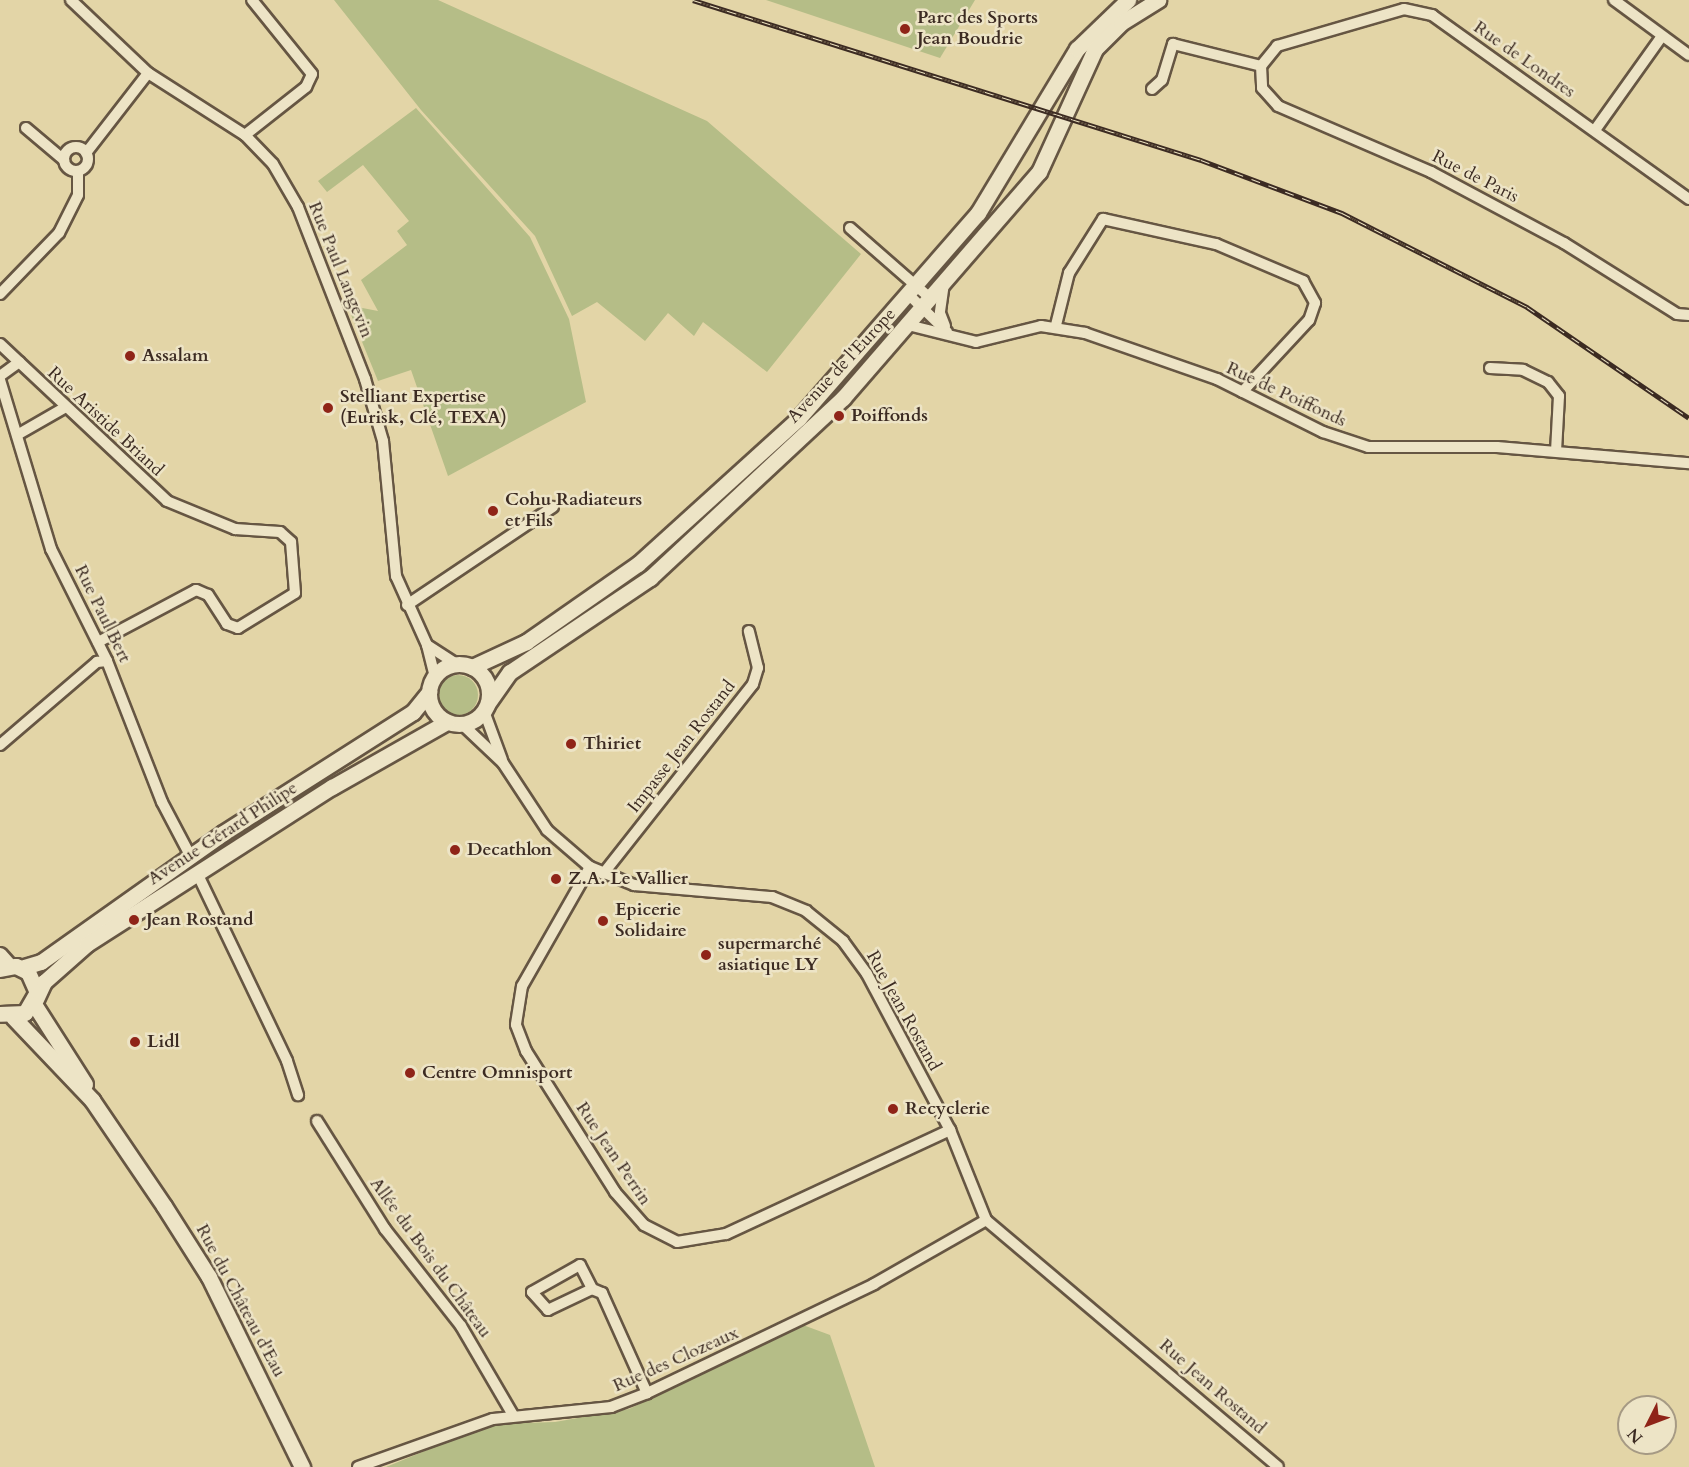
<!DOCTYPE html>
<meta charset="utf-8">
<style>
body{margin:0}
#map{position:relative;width:1689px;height:1467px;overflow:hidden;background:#e3d5a7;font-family:Cardo,serif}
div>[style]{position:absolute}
.green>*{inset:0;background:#b5bd87}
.round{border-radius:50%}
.roads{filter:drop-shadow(2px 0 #665643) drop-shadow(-2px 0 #665643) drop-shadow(0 2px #665643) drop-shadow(0 -2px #665643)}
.minor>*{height:10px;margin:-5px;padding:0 5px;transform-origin:5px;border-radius:5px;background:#ede4c6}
.minor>.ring{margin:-5px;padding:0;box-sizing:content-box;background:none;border:10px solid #ede4c6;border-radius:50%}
.tertiary>*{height:14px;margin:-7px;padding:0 7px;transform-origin:7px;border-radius:7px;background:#ede4c6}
.secondary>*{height:15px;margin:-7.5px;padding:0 7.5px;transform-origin:7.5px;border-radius:7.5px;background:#ede4c6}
.secondary>.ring{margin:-7.5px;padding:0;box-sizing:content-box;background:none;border:15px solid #ede4c6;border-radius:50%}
.rail>*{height:5px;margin-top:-2.5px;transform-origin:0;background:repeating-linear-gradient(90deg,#ede4c6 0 9px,#3c2b22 0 18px);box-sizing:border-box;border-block:2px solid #3c2b22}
.dots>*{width:16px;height:16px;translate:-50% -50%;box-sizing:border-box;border:3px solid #ede4c6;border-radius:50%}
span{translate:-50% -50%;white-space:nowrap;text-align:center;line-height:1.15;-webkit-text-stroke:5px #ede4c6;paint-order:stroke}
.poi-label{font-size:18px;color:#3c2b22;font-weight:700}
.left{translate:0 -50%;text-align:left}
.street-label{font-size:18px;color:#3c2b22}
.north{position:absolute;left:1617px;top:1395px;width:60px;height:60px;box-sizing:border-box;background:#ede4c6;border:2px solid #a69a84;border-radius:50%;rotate:228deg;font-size:16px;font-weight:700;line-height:24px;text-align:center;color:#3c2b22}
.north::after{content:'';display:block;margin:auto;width:21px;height:27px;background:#8f2418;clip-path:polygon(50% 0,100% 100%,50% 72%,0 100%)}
</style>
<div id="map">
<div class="green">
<div style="clip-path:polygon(334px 0,438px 0,707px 121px,861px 254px,767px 372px,703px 322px,694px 336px,668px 313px,645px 341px,597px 302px,572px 316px,535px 236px,421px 110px)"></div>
<div style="clip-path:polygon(766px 0,975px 0,940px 58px)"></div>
<div style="clip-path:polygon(416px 108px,530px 237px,569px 319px,586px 402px,448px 476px,411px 370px,378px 381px,347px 305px,378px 311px,361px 280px,407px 245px,397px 231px,409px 221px,363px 165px,327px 192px,318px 181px)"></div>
<div class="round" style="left:438px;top:675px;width:40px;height:40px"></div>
<div style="clip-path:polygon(803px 1325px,830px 1335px,875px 1467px,386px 1467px,490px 1424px,555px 1422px,629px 1409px)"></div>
</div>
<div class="roads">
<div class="minor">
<div style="left:71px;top:0;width:106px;rotate:43.5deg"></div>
<div style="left:148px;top:73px;width:115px;rotate:32.6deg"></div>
<div style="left:245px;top:135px;width:40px;rotate:46deg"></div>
<div style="left:273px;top:164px;width:50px;rotate:59.8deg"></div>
<div style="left:298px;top:207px;width:185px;rotate:68.7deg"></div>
<div style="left:365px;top:379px;width:65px;rotate:73.8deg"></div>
<div style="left:383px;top:441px;width:136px;rotate:84.5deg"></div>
<div style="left:396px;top:576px;width:76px;rotate:65.8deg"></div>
<div style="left:427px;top:645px;width:32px;rotate:76deg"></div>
<div style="left:1614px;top:0;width:93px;rotate:36.3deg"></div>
<div style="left:1261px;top:66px;width:22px;rotate:87deg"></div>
<div style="left:1262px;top:88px;width:24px;rotate:48deg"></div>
<div style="left:1278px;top:106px;width:167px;rotate:23.3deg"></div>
<div style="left:1431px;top:172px;width:151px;rotate:28.1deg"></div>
<div style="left:1564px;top:243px;width:133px;rotate:32.1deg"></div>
<div style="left:1677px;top:314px;width:12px;rotate:5deg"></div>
<div style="left:1261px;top:66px;width:26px;rotate:-51deg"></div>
<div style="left:1277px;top:46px;width:132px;rotate:-16.2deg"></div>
<div style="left:1404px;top:9px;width:29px;rotate:12deg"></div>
<div style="left:1432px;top:15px;width:316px;rotate:35.6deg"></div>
<div style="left:1152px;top:89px;width:13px;rotate:-42deg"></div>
<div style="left:1162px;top:80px;width:38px;rotate:-73deg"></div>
<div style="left:1173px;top:44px;width:91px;rotate:14deg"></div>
<div style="left:26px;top:128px;width:50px;rotate:40.1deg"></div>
<div style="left:1595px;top:130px;width:115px;rotate:-54.5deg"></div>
<div style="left:245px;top:135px;width:78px;rotate:-38.2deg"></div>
<div style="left:306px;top:87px;width:14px;rotate:-65deg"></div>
<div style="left:312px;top:74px;width:95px;rotate:-129deg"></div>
<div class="ring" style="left:64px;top:147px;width:14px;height:14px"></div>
<div style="left:86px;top:153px;width:101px;rotate:-52.2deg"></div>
<div style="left:850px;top:228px;width:106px;rotate:41.2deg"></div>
<div style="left:944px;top:283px;width:30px;rotate:98deg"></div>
<div style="left:940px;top:313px;width:14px;rotate:69deg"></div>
<div style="left:0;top:294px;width:85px;rotate:-46deg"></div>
<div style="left:59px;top:233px;width:42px;rotate:-63.4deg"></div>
<div style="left:78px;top:195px;width:24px;rotate:-90deg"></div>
<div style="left:909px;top:295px;width:53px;rotate:44.2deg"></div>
<div style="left:908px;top:325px;width:70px;rotate:14deg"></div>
<div style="left:976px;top:342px;width:67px;rotate:-13.8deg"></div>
<div style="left:1041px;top:326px;width:45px;rotate:9deg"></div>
<div style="left:1085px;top:333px;width:140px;rotate:19.2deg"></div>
<div style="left:1217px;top:379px;width:119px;rotate:26.6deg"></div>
<div style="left:1323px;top:432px;width:47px;rotate:18.4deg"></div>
<div style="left:1368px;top:447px;width:129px"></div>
<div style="left:1497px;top:447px;width:193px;rotate:4.8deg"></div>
<div style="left:1056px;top:325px;width:54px;rotate:-76deg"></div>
<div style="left:1069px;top:273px;width:64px;rotate:-57.8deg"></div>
<div style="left:1103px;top:219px;width:116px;rotate:12.5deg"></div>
<div style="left:1216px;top:244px;width:95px;rotate:23deg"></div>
<div style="left:1303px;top:281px;width:25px;rotate:61deg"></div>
<div style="left:1315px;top:303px;width:18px;rotate:109deg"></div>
<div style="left:1309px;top:320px;width:98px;rotate:132.9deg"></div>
<div style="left:0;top:344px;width:229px;rotate:43.2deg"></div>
<div style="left:167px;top:501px;width:74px;rotate:22.4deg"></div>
<div style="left:235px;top:529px;width:45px;rotate:3.8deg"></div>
<div style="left:280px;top:532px;width:15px;rotate:42deg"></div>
<div style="left:291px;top:542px;width:51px;rotate:85.5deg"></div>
<div style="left:295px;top:593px;width:67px;rotate:148.4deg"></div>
<div style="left:238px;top:628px;width:12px;rotate:-160deg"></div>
<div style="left:227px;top:624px;width:35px;rotate:-123deg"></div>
<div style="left:208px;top:595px;width:13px;rotate:-157deg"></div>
<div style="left:196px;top:590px;width:111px;rotate:152deg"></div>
<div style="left:1490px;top:368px;width:33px;rotate:3deg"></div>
<div style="left:1523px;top:370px;width:28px;rotate:26deg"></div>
<div style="left:1548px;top:382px;width:18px;rotate:52deg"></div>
<div style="left:1559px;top:396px;width:55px;rotate:93.1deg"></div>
<div style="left:0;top:376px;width:24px;rotate:-36deg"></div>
<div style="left:0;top:380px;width:177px;rotate:73.2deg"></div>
<div style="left:51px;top:549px;width:125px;rotate:63.4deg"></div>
<div style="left:107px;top:661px;width:151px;rotate:68.7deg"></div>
<div style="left:162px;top:802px;width:62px;rotate:62.2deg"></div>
<div style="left:17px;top:435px;width:54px;rotate:-29.9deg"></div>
<div style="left:407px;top:605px;width:176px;rotate:-33.9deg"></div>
<div style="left:427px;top:645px;width:35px;rotate:33deg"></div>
<div style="left:484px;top:711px;width:52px;rotate:69.8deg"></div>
<div style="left:463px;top:725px;width:55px;rotate:43.5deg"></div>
<div style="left:503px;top:763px;width:80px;rotate:56.7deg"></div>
<div style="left:547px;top:830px;width:57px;rotate:40.7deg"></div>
<div style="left:590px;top:867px;width:48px;rotate:22.2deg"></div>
<div style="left:634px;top:885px;width:139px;rotate:5deg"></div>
<div style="left:772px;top:897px;width:37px;rotate:22deg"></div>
<div style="left:806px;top:911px;width:48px;rotate:39deg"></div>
<div style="left:843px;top:941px;width:41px;rotate:54deg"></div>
<div style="left:867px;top:974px;width:177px;rotate:62deg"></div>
<div style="left:950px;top:1130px;width:97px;rotate:68.2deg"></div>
<div style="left:986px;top:1220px;width:382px;rotate:40.2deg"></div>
<div style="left:0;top:745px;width:128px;rotate:-40.6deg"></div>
<div style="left:97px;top:662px;width:10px;rotate:-6deg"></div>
<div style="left:590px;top:867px;width:137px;rotate:119.7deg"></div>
<div style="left:522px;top:986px;width:39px;rotate:99deg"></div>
<div style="left:516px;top:1025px;width:28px;rotate:69deg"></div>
<div style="left:526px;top:1051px;width:167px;rotate:57.7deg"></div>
<div style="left:615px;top:1192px;width:44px;rotate:48.7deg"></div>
<div style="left:644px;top:1225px;width:37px;rotate:27deg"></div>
<div style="left:677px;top:1242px;width:50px;rotate:-9.3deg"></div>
<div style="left:726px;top:1234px;width:247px;rotate:-24.9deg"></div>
<div style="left:603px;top:874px;width:242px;rotate:-51.7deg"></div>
<div style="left:753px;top:684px;width:17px;rotate:-73deg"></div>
<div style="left:758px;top:668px;width:38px;rotate:-104deg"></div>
<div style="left:198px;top:875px;width:206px;rotate:64.4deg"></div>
<div style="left:287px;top:1061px;width:36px;rotate:72deg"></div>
<div style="left:317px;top:1121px;width:128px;rotate:57.8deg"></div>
<div style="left:385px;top:1229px;width:123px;rotate:51.9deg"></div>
<div style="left:461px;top:1326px;width:103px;rotate:59.7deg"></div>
<div style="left:592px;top:1289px;width:49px;rotate:154.5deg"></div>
<div style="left:548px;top:1310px;width:24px;rotate:-132deg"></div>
<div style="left:532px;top:1292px;width:55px;rotate:-29.4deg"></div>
<div style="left:580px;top:1265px;width:27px;rotate:63deg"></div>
<div style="left:592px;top:1289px;width:11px;rotate:22deg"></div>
<div style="left:602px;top:1293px;width:110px;rotate:65.8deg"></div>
<div style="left:358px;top:1467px;width:143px;rotate:-19.6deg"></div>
<div style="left:493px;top:1419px;width:119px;rotate:-5.8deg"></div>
<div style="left:611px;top:1407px;width:39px;rotate:-21deg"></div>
<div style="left:647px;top:1393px;width:252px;rotate:-25.6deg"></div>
<div style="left:874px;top:1284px;width:129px;rotate:-29.7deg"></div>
</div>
<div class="tertiary">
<div style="left:0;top:955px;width:15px;rotate:48deg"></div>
</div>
<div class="secondary">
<div class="ring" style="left:429px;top:664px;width:45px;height:45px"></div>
<div style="left:472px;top:667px;width:60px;rotate:-24.8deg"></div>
<div style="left:526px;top:642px;width:136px;rotate:-34.9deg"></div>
<div style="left:638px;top:564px;width:217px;rotate:-42.2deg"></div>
<div style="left:799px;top:418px;width:272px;rotate:-48.9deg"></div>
<div style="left:978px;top:213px;width:192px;rotate:-58.9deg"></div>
<div style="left:1077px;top:49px;width:71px;rotate:-43.9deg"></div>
<div style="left:488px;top:703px;width:38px;rotate:-55deg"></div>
<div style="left:510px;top:672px;width:169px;rotate:-33.9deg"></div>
<div style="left:650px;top:578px;width:264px;rotate:-43deg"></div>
<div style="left:843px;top:398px;width:299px;rotate:-49.1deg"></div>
<div style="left:1039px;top:172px;width:135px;rotate:-65.5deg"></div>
<div style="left:1095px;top:49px;width:37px;rotate:-45deg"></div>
<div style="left:1121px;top:23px;width:44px;rotate:-31.9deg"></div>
<div style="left:21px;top:968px;width:21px;rotate:-17deg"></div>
<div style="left:41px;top:962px;width:223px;rotate:-35.3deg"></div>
<div style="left:223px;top:833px;width:225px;rotate:-32.5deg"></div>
<div style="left:413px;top:712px;width:26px;rotate:-51deg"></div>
<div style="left:0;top:969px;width:16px;rotate:-11deg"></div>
<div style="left:16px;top:966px;width:13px;rotate:27deg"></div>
<div style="left:28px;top:972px;width:22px;rotate:66deg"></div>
<div style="left:37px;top:992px;width:24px;rotate:120deg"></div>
<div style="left:25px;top:1013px;width:25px;rotate:178deg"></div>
<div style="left:36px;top:999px;width:19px;rotate:-65deg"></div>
<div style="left:44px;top:982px;width:57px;rotate:-41.5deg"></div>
<div style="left:87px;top:944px;width:291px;rotate:-32.7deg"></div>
<div style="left:332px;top:787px;width:132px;rotate:-29.5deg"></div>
<div style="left:34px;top:1004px;width:95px;rotate:57.5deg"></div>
<div style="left:13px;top:1017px;width:115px;rotate:46.4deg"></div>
<div style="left:92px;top:1100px;width:128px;rotate:55.8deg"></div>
<div style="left:164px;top:1206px;width:84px;rotate:57.6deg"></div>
<div style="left:209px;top:1277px;width:212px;rotate:63.9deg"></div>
</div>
</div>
<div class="rail">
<div style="left:693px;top:0;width:533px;rotate:17.48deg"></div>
<div style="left:1201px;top:160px;width:151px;rotate:20.6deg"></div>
<div style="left:1342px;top:213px;width:208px;rotate:26.9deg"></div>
<div style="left:1527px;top:307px;width:196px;rotate:34.4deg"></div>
</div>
<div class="dots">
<div style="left:905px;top:29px;background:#8f2418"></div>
<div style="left:130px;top:356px;background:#8f2418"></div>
<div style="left:328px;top:408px;background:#8f2418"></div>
<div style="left:839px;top:416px;background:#8f2418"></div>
<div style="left:493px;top:511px;background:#8f2418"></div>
<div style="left:571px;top:744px;background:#8f2418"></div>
<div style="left:455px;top:850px;background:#8f2418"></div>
<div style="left:556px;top:879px;background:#8f2418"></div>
<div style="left:134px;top:920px;background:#8f2418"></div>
<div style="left:603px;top:921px;background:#8f2418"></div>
<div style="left:706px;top:955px;background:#8f2418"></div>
<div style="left:135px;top:1042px;background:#8f2418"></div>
<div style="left:410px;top:1073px;background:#8f2418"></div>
<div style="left:893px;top:1109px;background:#8f2418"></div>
</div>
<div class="poi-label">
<span class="left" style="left:917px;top:29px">Parc des Sports<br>Jean Boudrie</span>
<span class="left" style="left:142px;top:356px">Assalam</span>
<span class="left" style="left:340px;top:408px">Stelliant Expertise<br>(Eurisk, Clé, TEXA)</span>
<span class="left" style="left:851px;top:416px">Poiffonds</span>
<span class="left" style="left:505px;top:511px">Cohu Radiateurs<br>et Fils</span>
<span class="left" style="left:583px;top:744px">Thiriet</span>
<span class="left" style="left:467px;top:850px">Decathlon</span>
<span class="left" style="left:568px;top:879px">Z.A. Le Vallier</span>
<span class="left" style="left:615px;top:921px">Epicerie<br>Solidaire</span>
<span class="left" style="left:146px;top:920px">Jean Rostand</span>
<span class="left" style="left:718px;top:955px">supermarché<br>asiatique LY</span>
<span class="left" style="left:147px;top:1042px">Lidl</span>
<span class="left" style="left:422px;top:1073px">Centre Omnisport</span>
<span class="left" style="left:905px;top:1109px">Recyclerie</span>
</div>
<div class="street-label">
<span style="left:1524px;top:60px;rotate:35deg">Rue de Londres</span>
<span style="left:1475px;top:177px;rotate:27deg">Rue de Paris</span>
<span style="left:340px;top:270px;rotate:68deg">Rue Paul Langevin</span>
<span style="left:842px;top:366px;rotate:-47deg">Avenue de l'Europe</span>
<span style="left:1286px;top:395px;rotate:25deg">Rue de Poiffonds</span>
<span style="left:105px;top:422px;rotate:43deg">Rue Aristide Briand</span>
<span style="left:102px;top:614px;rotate:64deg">Rue Paul Bert</span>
<span style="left:682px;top:747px;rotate:-52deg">Impasse Jean Rostand</span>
<span style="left:223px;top:834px;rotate:-33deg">Avenue Gérard Philipe</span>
<span style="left:903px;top:1011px;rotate:61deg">Rue Jean Rostand</span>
<span style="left:613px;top:1154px;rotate:56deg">Rue Jean Perrin</span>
<span style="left:430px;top:1258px;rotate:54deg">Allée du Bois du Château</span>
<span style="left:240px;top:1301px;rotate:62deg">Rue du Château d'Eau</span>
<span style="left:676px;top:1360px;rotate:-24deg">Rue des Clozeaux</span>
<span style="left:1212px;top:1387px;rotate:41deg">Rue Jean Rostand</span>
</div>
<div class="north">N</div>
</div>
